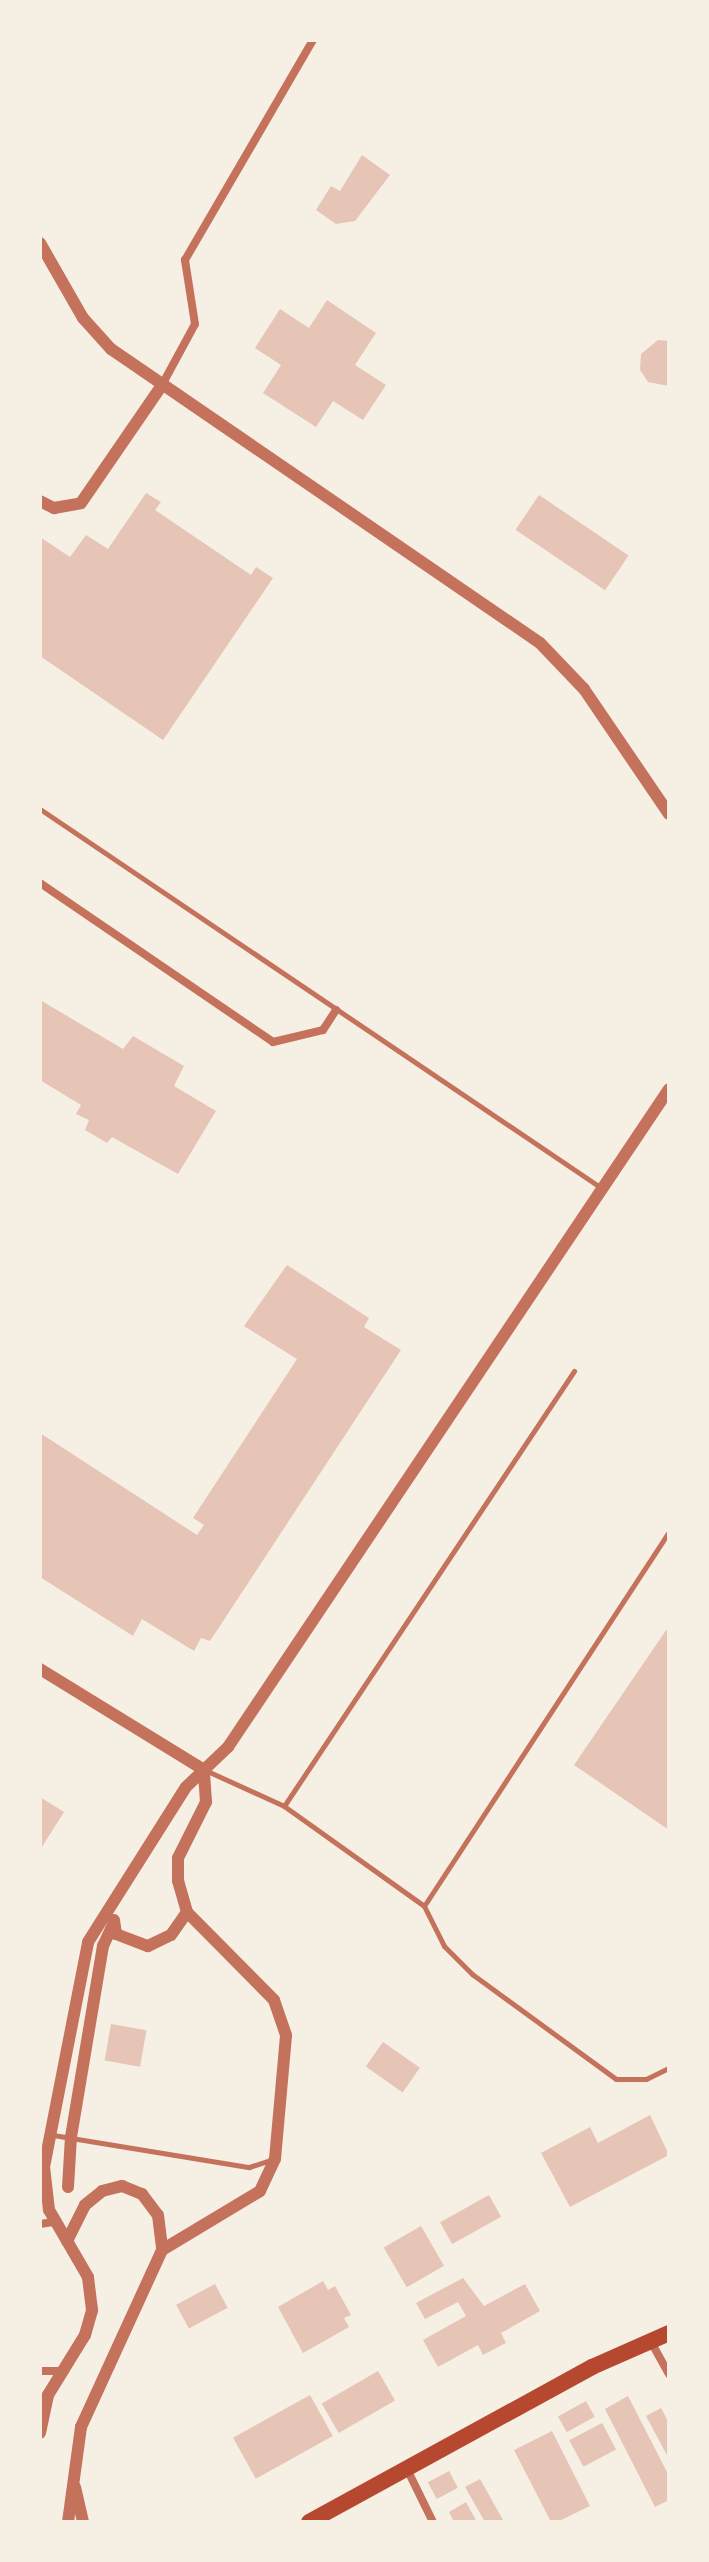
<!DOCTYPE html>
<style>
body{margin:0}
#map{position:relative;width:709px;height:2562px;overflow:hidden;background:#f6efe4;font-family:Arial,sans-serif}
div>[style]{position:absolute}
.building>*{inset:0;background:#e6c5b7;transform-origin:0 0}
.service>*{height:5px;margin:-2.5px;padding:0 2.5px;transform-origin:2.5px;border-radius:2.5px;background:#c5725c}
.minor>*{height:8px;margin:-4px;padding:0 4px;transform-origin:4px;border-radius:4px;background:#c5725c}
.tertiary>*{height:12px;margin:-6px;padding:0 6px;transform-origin:6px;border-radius:6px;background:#c5725c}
.primary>*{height:16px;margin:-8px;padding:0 8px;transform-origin:8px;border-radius:8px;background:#b5482f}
span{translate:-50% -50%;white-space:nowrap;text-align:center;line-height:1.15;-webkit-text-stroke:8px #f6efe4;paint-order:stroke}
.frame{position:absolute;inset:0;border:42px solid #f6efe4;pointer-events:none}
</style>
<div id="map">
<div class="building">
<div style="clip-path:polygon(362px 155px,390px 175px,355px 221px,336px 224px,316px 210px,331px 186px,340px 191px)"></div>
<div style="clip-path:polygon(327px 300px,376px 333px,355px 365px,386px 385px,363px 420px,333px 401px,316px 427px,263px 393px,281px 365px,255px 348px,280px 309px,309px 328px)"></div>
<div style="clip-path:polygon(658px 340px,669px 341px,669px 386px,648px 382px,640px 370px,641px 354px)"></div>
<div style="clip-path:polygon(146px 493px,161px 502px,155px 510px,251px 575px,256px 567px,273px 578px,163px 740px,40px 656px,40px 537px,70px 557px,86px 535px,108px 549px)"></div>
<div style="left:539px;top:495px;width:108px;height:42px;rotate:34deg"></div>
<div style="clip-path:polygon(40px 1000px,123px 1049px,133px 1036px,184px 1066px,174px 1086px,216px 1111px,178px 1174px,112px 1137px,107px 1143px,85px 1130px,89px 1120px,76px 1114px,81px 1105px,40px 1080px)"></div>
<div style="clip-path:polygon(287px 1265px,369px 1318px,364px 1327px,401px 1350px,210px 1641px,201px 1638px,194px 1651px,142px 1619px,133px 1636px,40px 1577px,40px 1433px,197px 1535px,204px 1525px,193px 1518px,297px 1359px,244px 1326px)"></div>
<div style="clip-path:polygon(669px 1626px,669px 1830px,574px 1765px)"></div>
<div style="clip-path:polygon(40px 1797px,64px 1812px,40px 1850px)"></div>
<div style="left:111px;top:2024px;width:36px;height:37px;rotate:10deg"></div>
<div style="left:383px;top:2042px;width:45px;height:30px;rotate:35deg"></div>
<div style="clip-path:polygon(650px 2115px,669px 2155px,570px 2207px,541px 2153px,590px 2127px,598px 2143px)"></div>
<div style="left:489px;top:2195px;width:25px;height:56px;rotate:61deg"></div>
<div style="left:421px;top:2226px;width:46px;height:43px;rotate:60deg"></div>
<div style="clip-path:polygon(463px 2278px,484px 2306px,525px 2284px,540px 2311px,501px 2333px,506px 2343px,483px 2355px,478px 2345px,438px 2367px,423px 2340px,466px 2316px,458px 2302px,425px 2319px,416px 2303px)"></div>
<div style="clip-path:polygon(323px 2281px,328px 2290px,335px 2286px,351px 2315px,344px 2318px,349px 2327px,303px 2353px,278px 2307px)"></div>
<div style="left:215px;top:2284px;width:27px;height:44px;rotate:62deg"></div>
<div style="left:378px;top:2371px;width:34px;height:65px;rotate:60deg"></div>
<div style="left:310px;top:2395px;width:47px;height:88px;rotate:61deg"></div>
<div style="clip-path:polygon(628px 2396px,669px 2476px,669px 2500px,655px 2507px,605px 2409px)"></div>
<div style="left:586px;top:2401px;width:18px;height:32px;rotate:61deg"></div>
<div style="clip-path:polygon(661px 2408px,669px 2423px,669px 2459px,646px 2416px)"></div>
<div style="left:602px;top:2423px;width:30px;height:37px;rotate:62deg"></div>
<div style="clip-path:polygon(552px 2431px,590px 2506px,557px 2522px,551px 2522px,514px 2450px)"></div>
<div style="left:449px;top:2471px;width:19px;height:24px;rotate:62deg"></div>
<div style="clip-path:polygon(480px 2479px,503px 2520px,500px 2522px,485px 2522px,465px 2487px)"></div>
<div style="clip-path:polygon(466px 2502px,477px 2522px,454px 2522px,449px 2512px)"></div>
</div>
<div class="service">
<div style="left:40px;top:809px;width:676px;rotate:34.02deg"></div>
<div style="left:205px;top:1770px;width:87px;rotate:24.5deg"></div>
<div style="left:284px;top:1806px;width:172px;rotate:35.5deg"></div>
<div style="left:424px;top:1906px;width:45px;rotate:63.4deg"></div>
<div style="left:444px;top:1946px;width:40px;rotate:45deg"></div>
<div style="left:472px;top:1974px;width:178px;rotate:36.1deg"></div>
<div style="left:616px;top:2079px;width:30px"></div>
<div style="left:646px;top:2079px;width:25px;rotate:-26deg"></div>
<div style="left:284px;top:1806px;width:523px;rotate:-56.31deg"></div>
<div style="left:424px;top:1906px;width:448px;rotate:-56.8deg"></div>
<div style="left:53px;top:2135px;width:199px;rotate:9.3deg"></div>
<div style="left:249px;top:2167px;width:23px;rotate:-18deg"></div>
</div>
<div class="minor">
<div style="left:162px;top:385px;width:69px;rotate:-61.6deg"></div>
<div style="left:195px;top:324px;width:65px;rotate:-98.9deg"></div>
<div style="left:185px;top:260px;width:255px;rotate:-59.8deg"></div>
<div style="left:40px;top:883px;width:282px;rotate:34.3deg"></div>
<div style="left:273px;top:1042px;width:51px;rotate:-13.5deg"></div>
<div style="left:323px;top:1030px;width:24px;rotate:-57deg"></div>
<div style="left:40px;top:2224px;width:15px;rotate:-8deg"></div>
<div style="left:650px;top:2340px;width:39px;rotate:61deg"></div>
<div style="left:40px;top:2371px;width:19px"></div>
<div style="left:407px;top:2469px;width:59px;rotate:63.9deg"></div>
</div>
<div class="tertiary">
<div style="left:40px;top:243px;width:86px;rotate:60.2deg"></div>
<div style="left:83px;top:318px;width:42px;rotate:47.9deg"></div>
<div style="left:111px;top:349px;width:520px;rotate:34.42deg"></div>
<div style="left:540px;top:643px;width:64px;rotate:46.3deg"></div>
<div style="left:584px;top:689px;width:151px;rotate:55.8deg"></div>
<div style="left:40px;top:501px;width:16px;rotate:27deg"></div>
<div style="left:54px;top:508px;width:27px;rotate:-10deg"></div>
<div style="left:81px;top:503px;width:143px;rotate:-55.5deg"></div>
<div style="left:40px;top:1669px;width:193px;rotate:31.6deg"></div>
<div style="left:114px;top:1920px;width:14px;rotate:82deg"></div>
<div style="left:116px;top:1934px;width:34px;rotate:21deg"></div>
<div style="left:148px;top:1946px;width:25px;rotate:-26deg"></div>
<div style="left:171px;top:1935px;width:28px;rotate:-55deg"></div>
<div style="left:68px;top:2187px;width:50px;rotate:-86.6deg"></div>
<div style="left:71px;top:2137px;width:194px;rotate:-80.5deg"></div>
<div style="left:103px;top:1946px;width:26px;rotate:-65deg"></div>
<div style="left:67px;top:2241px;width:40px;rotate:-63.4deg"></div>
<div style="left:85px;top:2205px;width:22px;rotate:-39deg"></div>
<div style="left:102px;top:2191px;width:21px;rotate:-14deg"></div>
<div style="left:122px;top:2186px;width:22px;rotate:22deg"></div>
<div style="left:142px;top:2194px;width:26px;rotate:53deg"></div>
<div style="left:158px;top:2215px;width:35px;rotate:83deg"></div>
<div style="left:40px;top:2433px;width:39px;rotate:-78deg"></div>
<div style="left:48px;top:2395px;width:70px;rotate:-58.3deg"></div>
<div style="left:85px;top:2335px;width:26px;rotate:-74deg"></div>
<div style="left:92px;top:2310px;width:33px;rotate:-97deg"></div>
<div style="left:88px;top:2277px;width:78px;rotate:-120.2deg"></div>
<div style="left:49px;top:2210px;width:43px;rotate:-96.6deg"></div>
<div style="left:44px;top:2167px;width:229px;rotate:-78.9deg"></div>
<div style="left:88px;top:1942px;width:183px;rotate:-57.7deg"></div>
<div style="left:186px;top:1787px;width:58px;rotate:-43.6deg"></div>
<div style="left:228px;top:1747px;width:792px;rotate:-56.17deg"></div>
<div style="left:75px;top:2487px;width:36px;rotate:77deg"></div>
<div style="left:68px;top:2522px;width:96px;rotate:-82.2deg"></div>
<div style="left:81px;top:2427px;width:195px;rotate:-65.4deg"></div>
<div style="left:162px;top:2250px;width:114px;rotate:-31deg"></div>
<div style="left:260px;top:2191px;width:35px;rotate:-65deg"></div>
<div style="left:275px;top:2159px;width:124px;rotate:-84.9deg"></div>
<div style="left:286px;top:2035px;width:37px;rotate:-109deg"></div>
<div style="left:274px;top:2000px;width:124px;rotate:-134.7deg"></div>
<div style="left:187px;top:1912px;width:32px;rotate:-106deg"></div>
<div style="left:178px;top:1881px;width:23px;rotate:-90deg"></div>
<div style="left:178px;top:1858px;width:63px;rotate:-63.4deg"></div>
<div style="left:206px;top:1802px;width:32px;rotate:-94deg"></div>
</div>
<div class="primary">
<div style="left:309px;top:2522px;width:323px;rotate:-28.7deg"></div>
<div style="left:592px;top:2367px;width:84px;rotate:-23.8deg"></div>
</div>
<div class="frame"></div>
</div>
